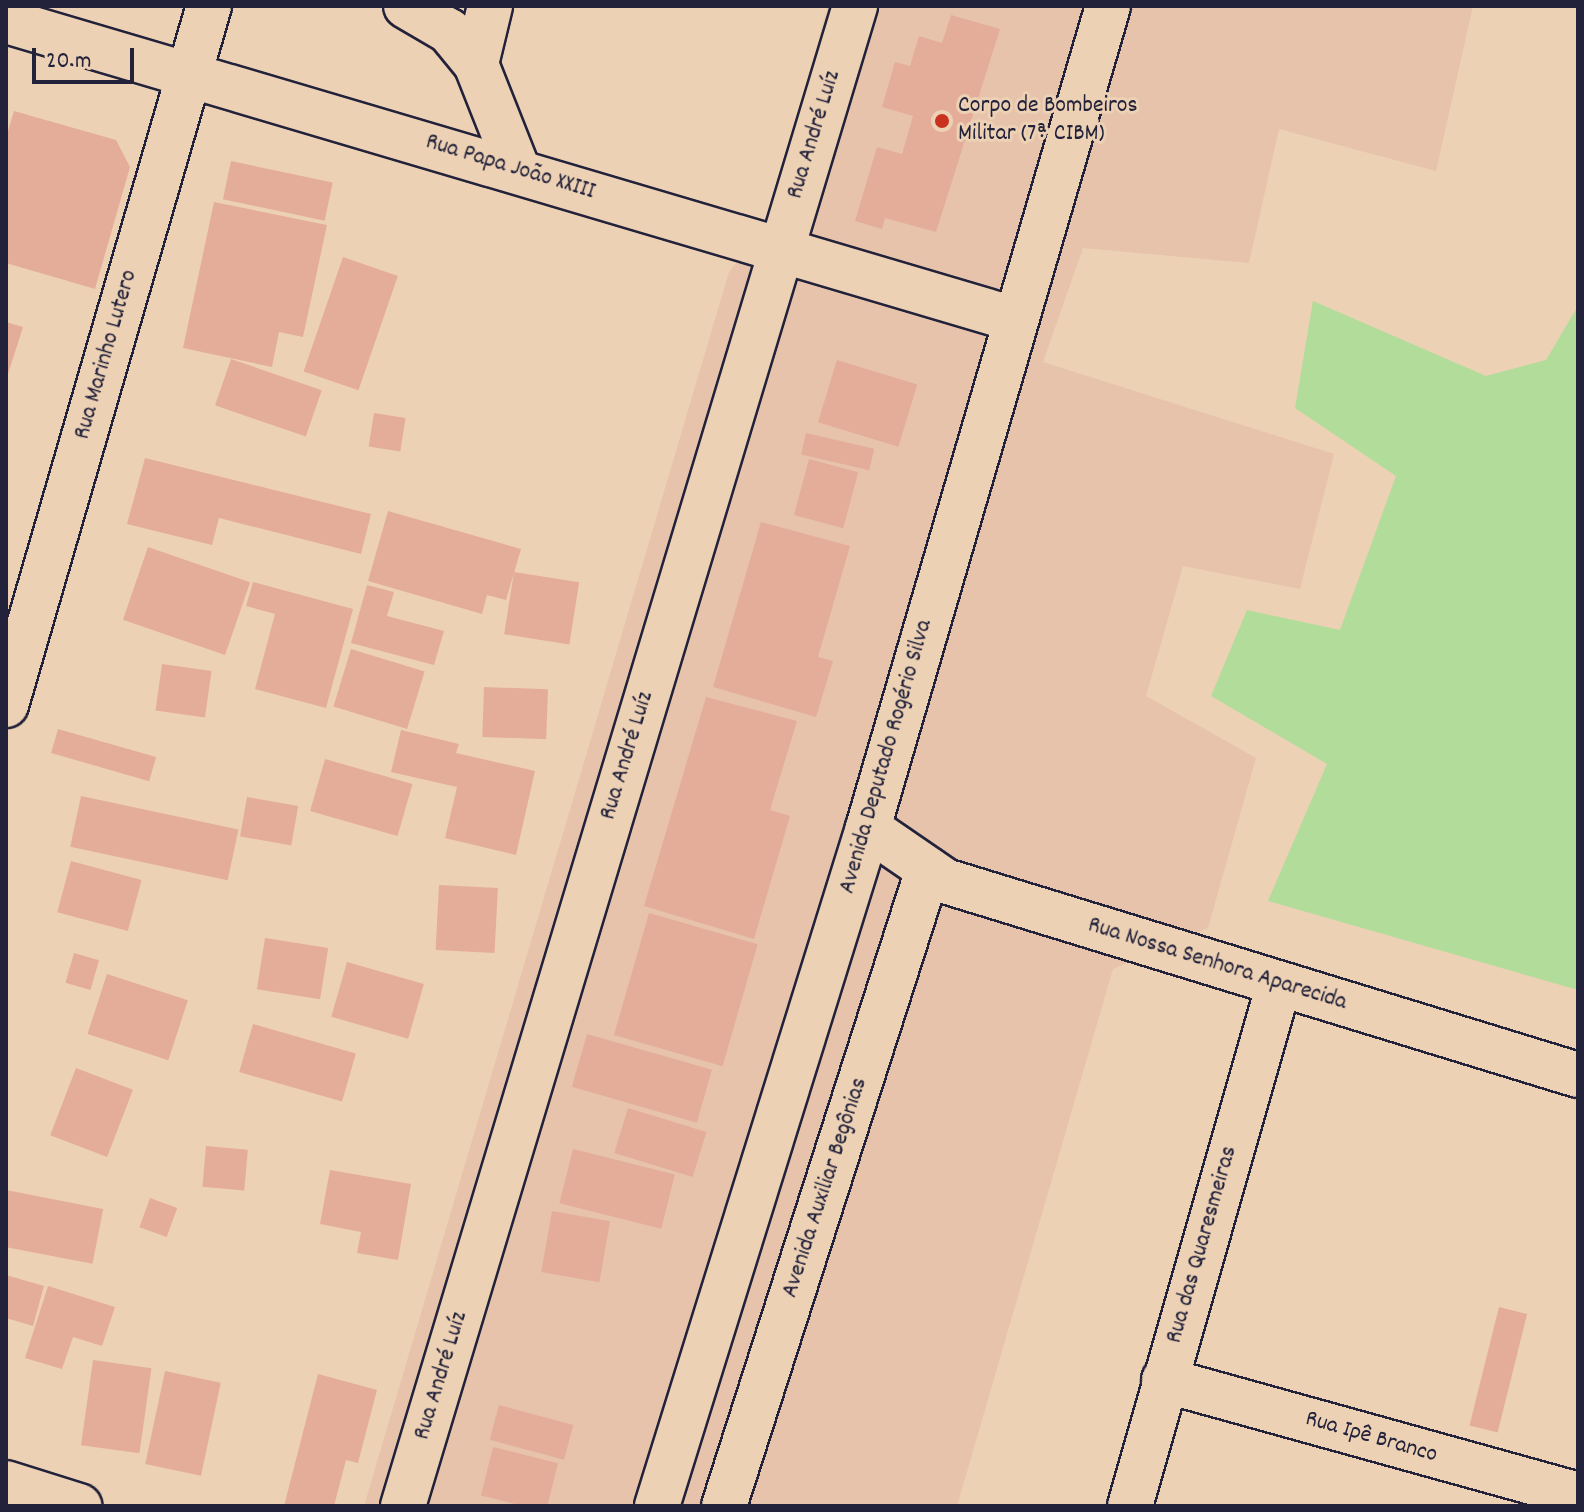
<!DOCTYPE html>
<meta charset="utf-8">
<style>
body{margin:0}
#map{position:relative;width:1584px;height:1512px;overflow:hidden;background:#edd1b4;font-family:Dekko,sans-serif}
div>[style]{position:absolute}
.built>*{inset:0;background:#e6c3aa}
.green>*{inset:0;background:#b1dc9a}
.building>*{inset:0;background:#e4ad9a;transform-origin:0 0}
.roads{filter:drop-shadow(2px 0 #22223b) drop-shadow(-2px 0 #22223b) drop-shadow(0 2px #22223b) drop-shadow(0 -2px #22223b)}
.minor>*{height:44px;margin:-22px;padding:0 22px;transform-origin:22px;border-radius:22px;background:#edd1b4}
.dots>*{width:22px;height:22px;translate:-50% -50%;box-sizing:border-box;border:4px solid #edd1b4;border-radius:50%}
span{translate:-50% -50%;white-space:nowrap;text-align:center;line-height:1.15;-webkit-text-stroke:6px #edd1b4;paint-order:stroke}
.poi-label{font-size:24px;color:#22223b}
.left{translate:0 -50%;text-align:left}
.street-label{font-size:24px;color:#22223b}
.frame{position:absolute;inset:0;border:8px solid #22223b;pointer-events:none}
.scale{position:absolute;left:32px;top:48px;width:102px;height:36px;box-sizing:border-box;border:4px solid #22223b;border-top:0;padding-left:10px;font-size:24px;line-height:28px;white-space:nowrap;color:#22223b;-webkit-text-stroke:6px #edd1b4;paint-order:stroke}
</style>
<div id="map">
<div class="built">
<div style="clip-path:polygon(828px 6px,1473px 6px,1436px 171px,1279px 129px,1249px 263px,1083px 248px,1043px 362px,1334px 454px,1300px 589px,1183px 566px,1146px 696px,1256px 758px,1208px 928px,1113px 969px,957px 1506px,364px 1506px,729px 272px,766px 228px)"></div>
</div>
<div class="green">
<div style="clip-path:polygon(1313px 301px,1486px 376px,1546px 360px,1578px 306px,1578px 990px,1268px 901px,1327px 764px,1211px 696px,1247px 610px,1340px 630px,1396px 476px,1295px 408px)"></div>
</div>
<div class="building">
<div style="clip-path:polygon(951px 15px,1000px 29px,936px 232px,885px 218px,882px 229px,855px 221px,877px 147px,902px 154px,913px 116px,882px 107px,895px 62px,910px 66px,919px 36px,942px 43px)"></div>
<div style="clip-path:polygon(14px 111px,116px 140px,130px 167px,95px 289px,6px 263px,6px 138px)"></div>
<div style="left:231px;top:161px;width:104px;height:39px;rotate:12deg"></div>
<div style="clip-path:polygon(214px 202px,327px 225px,303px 337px,279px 332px,272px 367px,183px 348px)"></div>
<div style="left:343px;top:257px;width:58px;height:121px;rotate:19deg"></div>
<div style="clip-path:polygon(6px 322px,23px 327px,7px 377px,6px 377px)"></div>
<div style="left:231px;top:359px;width:96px;height:49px;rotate:19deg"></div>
<div style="left:837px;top:360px;width:84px;height:65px;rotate:17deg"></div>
<div style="left:374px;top:413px;width:32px;height:34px;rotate:9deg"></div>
<div style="left:806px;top:433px;width:70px;height:22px;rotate:13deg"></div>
<div style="clip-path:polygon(145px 458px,371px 514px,361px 554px,219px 518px,212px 545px,127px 524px)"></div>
<div style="left:809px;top:459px;width:51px;height:58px;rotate:15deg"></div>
<div style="clip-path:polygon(388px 511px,521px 549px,506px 600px,487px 595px,482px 614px,368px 581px)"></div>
<div style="clip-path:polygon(761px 522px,850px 546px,818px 657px,833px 661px,816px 717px,713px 687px)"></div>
<div style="left:148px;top:547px;width:108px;height:77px;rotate:19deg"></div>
<div style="left:514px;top:572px;width:66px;height:63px;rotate:9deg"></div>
<div style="clip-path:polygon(253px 582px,353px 609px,326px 708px,255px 689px,275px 614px,246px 606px)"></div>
<div style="clip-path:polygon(367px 585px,394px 592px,387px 616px,444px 631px,434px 665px,351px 643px)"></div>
<div style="left:351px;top:649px;width:77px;height:60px;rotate:17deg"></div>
<div style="left:162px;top:664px;width:50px;height:47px;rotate:8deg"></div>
<div style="left:484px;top:687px;width:64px;height:50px;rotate:2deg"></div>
<div style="clip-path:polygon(706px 697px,797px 721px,770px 810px,790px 816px,754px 939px,644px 906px)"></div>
<div style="left:58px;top:729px;width:102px;height:25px;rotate:16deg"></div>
<div style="clip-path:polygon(401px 730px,459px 744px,456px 753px,535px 771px,516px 855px,445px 838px,457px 787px,391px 772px)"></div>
<div style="left:325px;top:759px;width:91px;height:54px;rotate:16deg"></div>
<div style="left:81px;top:796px;width:161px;height:52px;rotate:12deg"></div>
<div style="left:247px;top:797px;width:52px;height:40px;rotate:10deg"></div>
<div style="left:71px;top:861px;width:73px;height:53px;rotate:15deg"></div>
<div style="left:439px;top:885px;width:59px;height:65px;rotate:3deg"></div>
<div style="left:649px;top:913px;width:113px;height:127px;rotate:16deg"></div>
<div style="left:265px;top:938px;width:64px;height:52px;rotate:9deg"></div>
<div style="left:74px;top:953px;width:26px;height:31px;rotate:16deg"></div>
<div style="left:347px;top:962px;width:80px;height:57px;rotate:16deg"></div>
<div style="left:107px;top:974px;width:85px;height:63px;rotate:18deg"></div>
<div style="left:253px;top:1024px;width:107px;height:50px;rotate:16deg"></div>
<div style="left:587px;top:1034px;width:130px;height:55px;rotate:16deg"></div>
<div style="left:76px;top:1068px;width:61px;height:72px;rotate:21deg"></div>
<div style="left:628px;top:1108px;width:82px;height:47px;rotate:17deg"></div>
<div style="left:206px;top:1146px;width:42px;height:41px;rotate:5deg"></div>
<div style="left:573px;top:1149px;width:105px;height:56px;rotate:14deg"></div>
<div style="clip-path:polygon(330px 1170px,411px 1184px,398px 1260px,357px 1253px,361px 1232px,320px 1224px)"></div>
<div style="left:6px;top:1190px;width:99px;height:56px;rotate:11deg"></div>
<div style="left:150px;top:1198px;width:29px;height:31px;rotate:20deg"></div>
<div style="left:552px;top:1211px;width:59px;height:62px;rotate:10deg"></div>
<div style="clip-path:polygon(6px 1275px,44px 1286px,33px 1326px,6px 1318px)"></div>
<div style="clip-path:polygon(48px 1286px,115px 1307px,102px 1346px,73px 1337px,62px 1369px,25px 1358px)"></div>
<div style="left:1499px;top:1307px;width:29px;height:122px;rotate:14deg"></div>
<div style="left:93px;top:1360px;width:59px;height:86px;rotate:8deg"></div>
<div style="left:165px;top:1371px;width:57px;height:95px;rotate:12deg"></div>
<div style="clip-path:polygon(318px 1374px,377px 1390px,358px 1463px,346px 1460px,334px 1506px,284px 1506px)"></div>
<div style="left:499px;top:1405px;width:77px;height:36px;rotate:15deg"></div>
<div style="left:493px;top:1447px;width:67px;height:50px;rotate:14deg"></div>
</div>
<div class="roads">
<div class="minor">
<div style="left:406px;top:6px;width:50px;rotate:30.2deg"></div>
<div style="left:449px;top:31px;width:43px;rotate:50.7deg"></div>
<div style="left:476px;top:64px;width:114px;rotate:68.4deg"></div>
<div style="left:6px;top:21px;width:1051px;rotate:16.47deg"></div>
<div style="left:476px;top:64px;width:60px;rotate:-76.4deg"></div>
<div style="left:6px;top:705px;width:728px;rotate:-73.81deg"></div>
<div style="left:868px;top:828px;width:93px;rotate:34.5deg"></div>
<div style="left:945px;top:881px;width:662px;rotate:17.04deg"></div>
<div style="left:1164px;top:1380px;width:430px;rotate:15.5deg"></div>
<div style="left:6px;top:1483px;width:77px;rotate:17.5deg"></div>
<div style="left:403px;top:1506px;width:1567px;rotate:-73.23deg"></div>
<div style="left:657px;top:1506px;width:710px;rotate:-72.71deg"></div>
<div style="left:868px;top:828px;width:856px;rotate:-73.72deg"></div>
<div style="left:724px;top:1506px;width:668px;rotate:-72.22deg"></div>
<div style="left:1130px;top:1506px;width:543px;rotate:-74.07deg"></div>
</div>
</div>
<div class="dots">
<div style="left:942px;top:121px;background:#c8321e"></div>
</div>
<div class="poi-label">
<span class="left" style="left:958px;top:121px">Corpo de Bombeiros<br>Militar (7ª CIBM)</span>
</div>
<div class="street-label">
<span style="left:815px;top:135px;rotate:-73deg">Rua André Luíz</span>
<span style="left:510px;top:168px;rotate:17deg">Rua Papa João XXIII</span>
<span style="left:107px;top:355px;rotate:-74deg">Rua Marinho Lutero</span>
<span style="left:628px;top:756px;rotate:-73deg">Rua André Luíz</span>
<span style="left:887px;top:757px;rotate:-74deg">Avenida Deputado Rogério Silva</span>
<span style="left:1217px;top:965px;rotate:17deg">Rua Nossa Senhora Aparecida</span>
<span style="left:826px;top:1188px;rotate:-72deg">Avenida Auxiliar Begônias</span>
<span style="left:1203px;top:1245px;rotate:-74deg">Rua das Quaresmeiras</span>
<span style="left:442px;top:1376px;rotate:-73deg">Rua André Luíz</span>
<span style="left:1371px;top:1438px;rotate:16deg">Rua Ipê Branco</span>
</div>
<div class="frame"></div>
<div class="scale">20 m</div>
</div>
